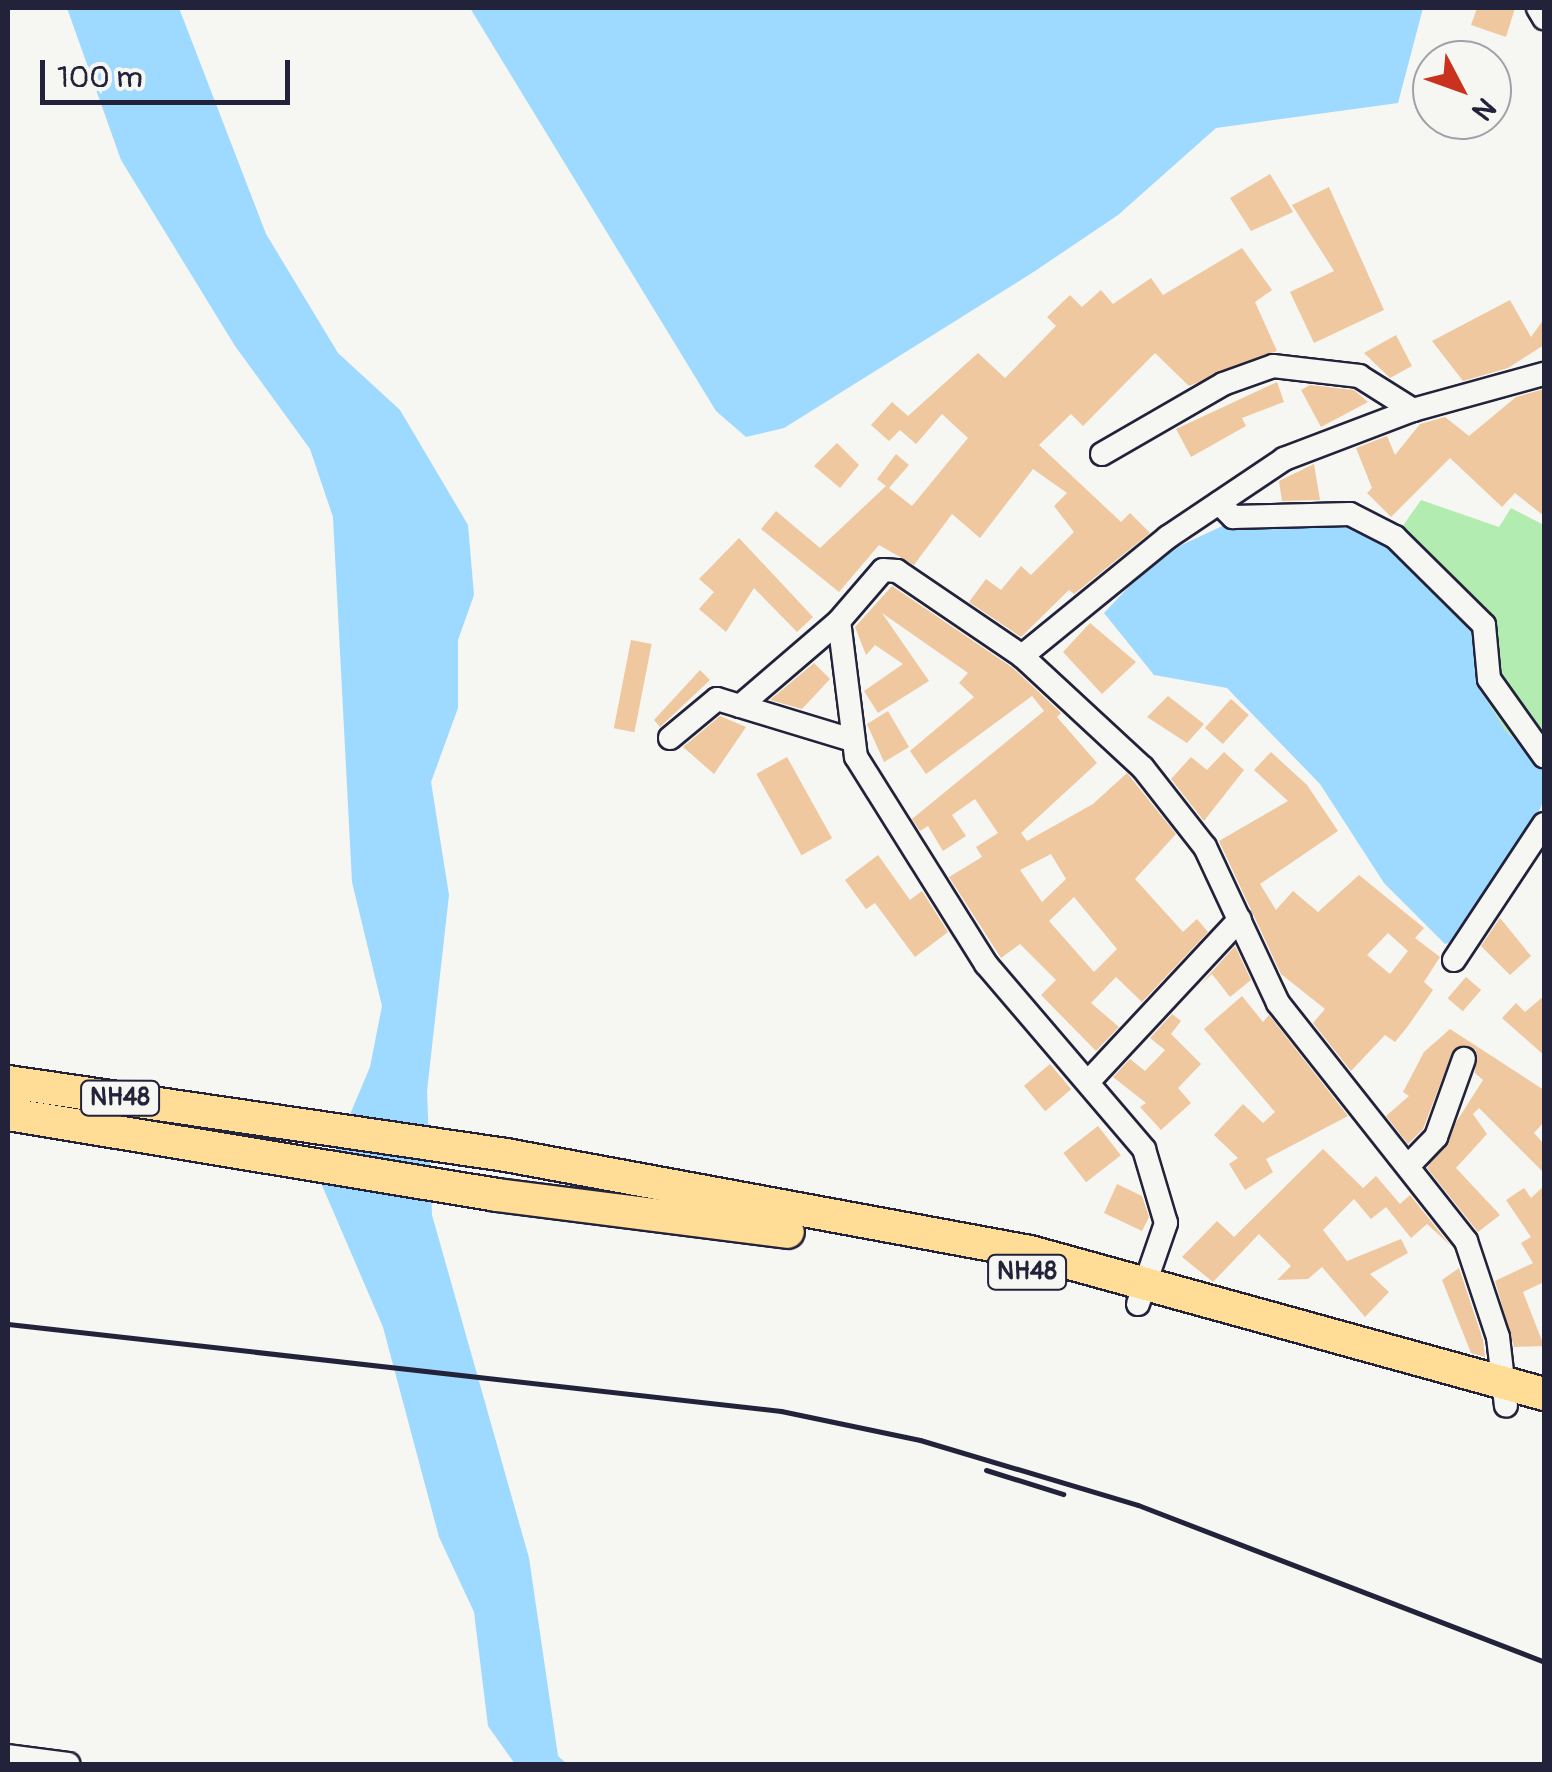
<!DOCTYPE html>
<style>
body{margin:0}
#map{position:relative;width:1552px;height:1772px;overflow:hidden;background:#f6f6f2;font-family:Pangolin,sans-serif}
div>[style]{position:absolute}
.green>*{inset:0;background:#b3ecb0}
.water>*{inset:0;background:#9ed9ff}
.building>*{inset:0;background:#f0c8a0;transform-origin:0 0}
.roads{filter:drop-shadow(2px 0 #22223b) drop-shadow(-2px 0 #22223b) drop-shadow(0 2px #22223b) drop-shadow(0 -2px #22223b)}
.minor>*{height:22px;margin:-11px;padding:0 11px;transform-origin:11px;border-radius:11px;background:#f6f6f2}
.highway>*{height:32px;margin:-16px;padding:0 16px;transform-origin:16px;border-radius:16px;background:#ffdd96}
.rail>*{height:5px;margin:-2.5px;padding:0 2.5px;transform-origin:2.5px;border-radius:2.5px;background:#22223b}
span{translate:-50% -50%;white-space:nowrap;text-align:center;line-height:1.15;-webkit-text-stroke:10px #f6f6f2;paint-order:stroke}
.shield-label span{padding:2px 8px;background:#f6f6f2;border:2px solid;border-radius:8px;-webkit-text-stroke-width:0}
.shield-label{font-size:25px;color:#22223b;font-weight:700}
.frame{position:absolute;inset:0;border:10px solid #22223b;pointer-events:none}
.north{position:absolute;left:1412px;top:40px;width:100px;height:100px;box-sizing:border-box;background:#f6f6f2;border:2px solid #a1a1a9;border-radius:50%;rotate:131deg;font-size:28px;font-weight:700;line-height:40px;text-align:center;color:#22223b}
.north::after{content:'';display:block;margin:auto;width:35px;height:45px;background:#c8321e;clip-path:polygon(50% 0,100% 100%,50% 72%,0 100%)}
.scale{position:absolute;left:40px;top:60px;width:250px;height:45px;box-sizing:border-box;border:5px solid #22223b;border-top:0;padding-left:12px;font-size:30px;line-height:35px;white-space:nowrap;color:#22223b;-webkit-text-stroke:8px #f6f6f2;paint-order:stroke}
</style>
<div id="map">
<div class="green">
<div style="clip-path:polygon(1421px 500px,1499px 527px,1511px 508px,1544px 525px,1544px 769px,1505px 730px,1483px 694px,1477px 626px,1390px 544px)"></div>
</div>
<div class="water">
<div style="clip-path:polygon(67px 8px,179px 8px,266px 234px,338px 353px,400px 410px,468px 525px,474px 595px,458px 640px,458px 708px,431px 782px,449px 895px,427px 1091px,432px 1215px,529px 1558px,558px 1756px,567px 1764px,515px 1764px,488px 1726px,474px 1612px,439px 1537px,383px 1327px,321px 1183px,370px 1067px,382px 1006px,352px 882px,333px 517px,310px 449px,235px 346px,121px 160px)"></div>
<div style="clip-path:polygon(470px 8px,1423px 8px,1398px 103px,1216px 128px,1118px 215px,1035px 271px,784px 428px,746px 437px,716px 411px)"></div>
<div style="clip-path:polygon(1351px 520px,1390px 544px,1478px 626px,1483px 694px,1505px 730px,1544px 769px,1544px 799px,1530px 833px,1464px 938px,1445px 944px,1384px 883px,1320px 784px,1227px 688px,1154px 675px,1104px 613px,1158px 556px,1231px 522px)"></div>
</div>
<div class="building">
<div style="clip-path:polygon(1477px 8px,1515px 8px,1506px 37px,1471px 25px)"></div>
<div style="clip-path:polygon(1270px 174px,1293px 212px,1251px 231px,1230px 198px)"></div>
<div style="clip-path:polygon(1329px 187px,1384px 310px,1314px 343px,1290px 292px,1334px 271px,1292px 205px)"></div>
<div style="clip-path:polygon(1242px 248px,1272px 290px,1255px 302px,1277px 351px,1189px 386px,1155px 353px,1083px 426px,1071px 414px,1039px 445px,1121px 522px,1130px 513px,1150px 533px,1074px 594px,1069px 590px,1021px 637px,969px 602px,986px 579px,1001px 590px,1021px 566px,1031px 575px,1074px 532px,1054px 506px,1067px 493px,1033px 469px,980px 538px,952px 514px,914px 565px,879px 545px,839px 592px,761px 529px,776px 511px,820px 548px,886px 486px,877px 479px,896px 454px,909px 465px,889px 488px,912px 506px,968px 438px,942px 414px,916px 444px,900px 430px,889px 441px,871px 425px,892px 402px,908px 416px,978px 353px,1005px 378px,1056px 326px,1047px 317px,1070px 295px,1082px 307px,1101px 290px,1113px 304px,1151px 278px,1163px 295px)"></div>
<div style="clip-path:polygon(1510px 300px,1531px 337px,1544px 319px,1544px 345px,1508px 368px,1463px 381px,1432px 341px)"></div>
<div style="clip-path:polygon(1396px 335px,1412px 366px,1390px 378px,1364px 353px)"></div>
<div style="clip-path:polygon(1277px 382px,1284px 402px,1242px 418px,1246px 426px,1191px 457px,1176px 429px)"></div>
<div style="clip-path:polygon(1310px 385px,1354px 390px,1368px 402px,1321px 427px,1301px 390px)"></div>
<div style="clip-path:polygon(1544px 389px,1544px 516px,1515px 493px,1502px 507px,1450px 458px,1391px 517px,1367px 493px,1372px 488px,1356px 448px,1387px 436px,1395px 455px,1420px 424px,1445px 417px,1469px 436px,1516px 397px)"></div>
<div style="clip-path:polygon(837px 443px,859px 465px,840px 488px,814px 466px)"></div>
<div style="clip-path:polygon(1314px 464px,1320px 500px,1282px 501px,1279px 481px)"></div>
<div style="clip-path:polygon(739px 538px,813px 617px,797px 632px,754px 588px,726px 632px,699px 609px,714px 592px,699px 579px)"></div>
<div style="clip-path:polygon(evenodd,892px 586px,1013px 668px,1061px 713px,1057px 717px,1097px 763px,1021px 833px,1027px 841px,1093px 804px,1127px 773px,1176px 834px,1135px 879px,1183px 932px,1197px 919px,1208px 932px,1142px 1002px,1116px 977px,1091px 1003px,1119px 1027px,1096px 1051px,1041px 995px,1056px 980px,1020px 944px,1001px 958px,949px 877px,982px 857px,976px 847px,998px 833px,975px 799px,952px 815px,966px 836px,943px 851px,928px 826px,920px 831px,912px 819px,1044px 711px,1032px 696px,926px 774px,910px 751px,974px 697px,959px 683px,968px 673px,882px 613px,929px 681px,878px 713px,864px 691px,903px 664px,875px 645px,866px 655px,855px 627px,892px 586px,1051px 854px,1066px 879px,1042px 902px,1020px 870px,1051px 854px,892px 586px,1074px 897px,1117px 949px,1094px 972px,1049px 921px,1074px 897px)"></div>
<div style="clip-path:polygon(1090px 623px,1136px 662px,1102px 694px,1063px 652px)"></div>
<div style="left:631px;top:640px;width:21px;height:90px;rotate:11deg"></div>
<div style="clip-path:polygon(814px 663px,830px 679px,802px 709px,770px 700px)"></div>
<div style="clip-path:polygon(700px 670px,710px 680px,660px 727px,654px 720px)"></div>
<div style="clip-path:polygon(1168px 696px,1204px 724px,1187px 743px,1147px 717px)"></div>
<div style="left:1231px;top:699px;width:24px;height:39px;rotate:42deg"></div>
<div style="clip-path:polygon(888px 711px,909px 747px,884px 762px,867px 724px)"></div>
<div style="clip-path:polygon(720px 716px,746px 727px,714px 774px,683px 747px)"></div>
<div style="clip-path:polygon(1224px 752px,1244px 770px,1204px 821px,1171px 779px,1191px 757px,1207px 770px)"></div>
<div style="clip-path:polygon(evenodd,1271px 752px,1307px 785px,1338px 831px,1260px 884px,1276px 910px,1293px 891px,1318px 912px,1359px 875px,1424px 928px,1415px 938px,1440px 957px,1424px 982px,1433px 990px,1408px 1026px,1395px 1042px,1385px 1035px,1351px 1071px,1313px 1023px,1325px 1009px,1281px 974px,1219px 841px,1288px 801px,1254px 770px,1271px 752px,1388px 933px,1408px 951px,1390px 974px,1367px 955px,1388px 933px)"></div>
<div style="left:787px;top:757px;width:93px;height:35px;rotate:61deg"></div>
<div style="clip-path:polygon(878px 855px,910px 900px,922px 891px,948px 932px,915px 957px,875px 903px,866px 909px,845px 880px)"></div>
<div style="clip-path:polygon(1500px 918px,1531px 956px,1510px 975px,1481px 946px)"></div>
<div style="clip-path:polygon(1235px 946px,1251px 980px,1230px 997px,1212px 974px,1200px 985px)"></div>
<div style="left:1466px;top:977px;width:20px;height:28px;rotate:41deg"></div>
<div style="clip-path:polygon(1242px 996px,1263px 1022px,1269px 1015px,1348px 1116px,1266px 1159px,1273px 1172px,1245px 1190px,1229px 1164px,1238px 1158px,1214px 1135px,1243px 1104px,1263px 1123px,1275px 1112px,1204px 1029px)"></div>
<div style="clip-path:polygon(1544px 996px,1544px 1055px,1502px 1018px,1516px 1003px,1525px 1012px)"></div>
<div style="clip-path:polygon(1172px 1014px,1181px 1021px,1171px 1034px,1201px 1064px,1178px 1088px,1191px 1103px,1161px 1130px,1140px 1107px,1146px 1103px,1113px 1077px,1130px 1059px,1145px 1071px,1165px 1050px,1150px 1038px)"></div>
<div style="clip-path:polygon(1450px 1029px,1544px 1090px,1544px 1122px,1534px 1133px,1544px 1144px,1544px 1173px,1479px 1108px,1473px 1114px,1487px 1134px,1456px 1168px,1500px 1215px,1478px 1232px,1427px 1168px,1483px 1080px,1475px 1073px,1476px 1050px,1454px 1048px,1423px 1129px,1408px 1144px,1386px 1116px,1409px 1096px,1403px 1092px,1424px 1052px)"></div>
<div style="left:1050px;top:1064px;width:33px;height:34px;rotate:50deg"></div>
<div style="left:1098px;top:1126px;width:37px;height:44px;rotate:52deg"></div>
<div style="clip-path:polygon(1323px 1149px,1363px 1188px,1376px 1176px,1400px 1204px,1410px 1195px,1450px 1245px,1427px 1224px,1411px 1238px,1386px 1207px,1371px 1219px,1354px 1199px,1323px 1230px,1347px 1261px,1401px 1239px,1408px 1253px,1370px 1274px,1389px 1292px,1365px 1317px,1322px 1267px,1308px 1279px,1277px 1280px,1291px 1266px,1259px 1234px,1213px 1282px,1182px 1257px,1217px 1221px,1234px 1237px)"></div>
<div style="clip-path:polygon(1117px 1184px,1142px 1196px,1149px 1217px,1142px 1231px,1104px 1213px)"></div>
<div style="clip-path:polygon(1544px 1186px,1544px 1282px,1523px 1292px,1544px 1346px,1514px 1347px,1495px 1281px,1533px 1263px,1521px 1243px,1531px 1237px,1506px 1200px,1524px 1188px,1531px 1198px)"></div>
<div style="clip-path:polygon(1459px 1268px,1483px 1340px,1485px 1357px,1471px 1353px,1442px 1280px)"></div>
</div>
<div class="roads">
<div class="minor">
<div style="left:1538px;top:8px;width:12px;rotate:59deg"></div>
<div style="left:1102px;top:454px;width:140px;rotate:-30deg"></div>
<div style="left:1223px;top:384px;width:53px;rotate:-19.8deg"></div>
<div style="left:1273px;top:366px;width:87px;rotate:6.6deg"></div>
<div style="left:1359px;top:376px;width:64px;rotate:32.2deg"></div>
<div style="left:1219px;top:503px;width:20px;rotate:45deg"></div>
<div style="left:1233px;top:517px;width:117px;rotate:-1.5deg"></div>
<div style="left:1350px;top:514px;width:51px;rotate:27.1deg"></div>
<div style="left:1395px;top:537px;width:125px;rotate:44.7deg"></div>
<div style="left:1484px;top:625px;width:54px;rotate:84.7deg"></div>
<div style="left:1489px;top:679px;width:95px;rotate:54.5deg"></div>
<div style="left:1022px;top:656px;width:188px;rotate:-39.2deg"></div>
<div style="left:1168px;top:537px;width:140px;rotate:-33.9deg"></div>
<div style="left:1284px;top:459px;width:138px;rotate:-20.8deg"></div>
<div style="left:1413px;top:410px;width:136px;rotate:-15.4deg"></div>
<div style="left:740px;top:706px;width:130px;rotate:-40.6deg"></div>
<div style="left:670px;top:738px;width:61px;rotate:-39.7deg"></div>
<div style="left:717px;top:699px;width:141px;rotate:16.9deg"></div>
<div style="left:1454px;top:960px;width:163px;rotate:-56.5deg"></div>
<div style="left:1089px;top:1081px;width:221px;rotate:-47deg"></div>
<div style="left:1411px;top:1163px;width:36px;rotate:-46deg"></div>
<div style="left:1436px;top:1137px;width:83px;rotate:-70.3deg"></div>
<div style="left:1138px;top:1304px;width:86px;rotate:-70.9deg"></div>
<div style="left:1166px;top:1223px;width:77px;rotate:-106.6deg"></div>
<div style="left:1144px;top:1149px;width:243px;rotate:-130.5deg"></div>
<div style="left:986px;top:964px;width:244px;rotate:-122.1deg"></div>
<div style="left:856px;top:757px;width:137px;rotate:-97.1deg"></div>
<div style="left:839px;top:621px;width:67px;rotate:-49.2deg"></div>
<div style="left:883px;top:570px;width:14px;rotate:4deg"></div>
<div style="left:897px;top:571px;width:151px;rotate:34.2deg"></div>
<div style="left:1022px;top:656px;width:165px;rotate:42.8deg"></div>
<div style="left:1143px;top:768px;width:100px;rotate:51.9deg"></div>
<div style="left:1205px;top:847px;width:172px;rotate:64.9deg"></div>
<div style="left:1278px;top:1003px;width:303px;rotate:51.7deg"></div>
<div style="left:1466px;top:1241px;width:101px;rotate:71.6deg"></div>
<div style="left:1498px;top:1337px;width:69px;rotate:83.4deg"></div>
<div style="left:8px;top:1756px;width:61px;rotate:7.6deg"></div>
</div>
<div class="highway">
<div style="left:8px;top:1082px;width:503px;rotate:8.34deg"></div>
<div style="left:506px;top:1155px;width:533px;rotate:10.49deg"></div>
<div style="left:1030px;top:1252px;width:533px;rotate:15.44deg"></div>
<div style="left:8px;top:1114px;width:495px;rotate:9.4deg"></div>
<div style="left:496px;top:1195px;width:294px;rotate:7.2deg"></div>
</div>
</div>
<div class="rail">
<div style="left:8px;top:1324px;width:778px;rotate:6.42deg"></div>
<div style="left:781px;top:1411px;width:142px;rotate:11.8deg"></div>
<div style="left:920px;top:1440px;width:227px;rotate:16.6deg"></div>
<div style="left:1138px;top:1505px;width:435px;rotate:21.1deg"></div>
<div style="left:986px;top:1470px;width:81px;rotate:17.3deg"></div>
</div>
<div class="shield-label">
<span style="left:120px;top:1098px">NH48</span>
<span style="left:1027px;top:1272px">NH48</span>
</div>
<div class="frame"></div>
<div class="north">N</div>
<div class="scale">100 m</div>
</div>
